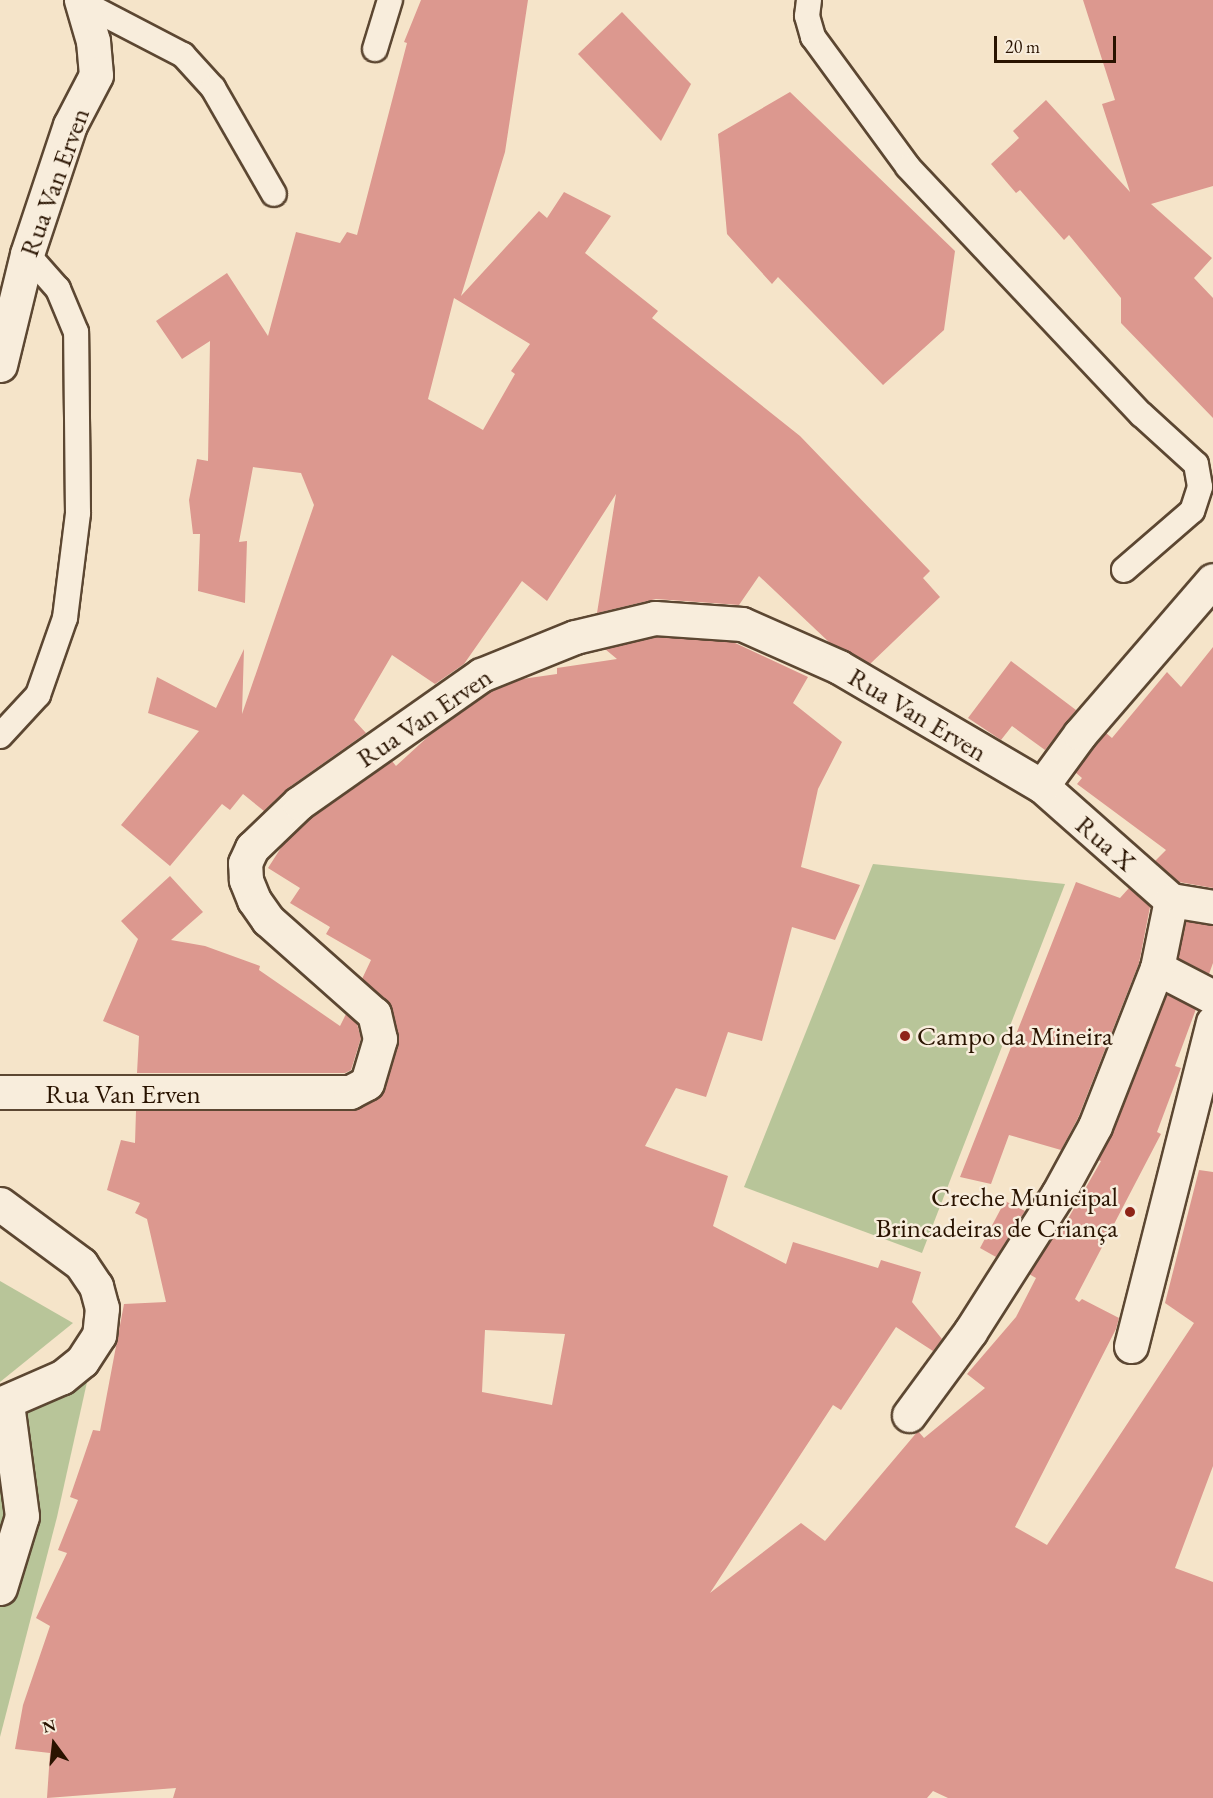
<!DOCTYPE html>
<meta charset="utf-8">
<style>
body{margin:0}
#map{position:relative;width:1213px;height:1798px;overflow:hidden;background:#f5e4c9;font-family:"EB Garamond",serif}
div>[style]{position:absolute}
.green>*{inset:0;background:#b8c599}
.building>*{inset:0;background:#dc988f}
.roads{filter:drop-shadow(2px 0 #5c4732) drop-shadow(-2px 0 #5c4732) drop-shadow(0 2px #5c4732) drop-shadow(0 -2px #5c4732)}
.service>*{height:24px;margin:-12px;padding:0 12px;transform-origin:12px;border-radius:12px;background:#f8eddc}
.minor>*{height:33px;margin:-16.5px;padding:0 16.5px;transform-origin:16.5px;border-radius:16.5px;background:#f8eddc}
.dots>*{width:16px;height:16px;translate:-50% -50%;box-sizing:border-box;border:3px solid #f8eddc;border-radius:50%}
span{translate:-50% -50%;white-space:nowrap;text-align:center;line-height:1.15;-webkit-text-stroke:5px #f8eddc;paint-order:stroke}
.street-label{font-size:27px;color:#291300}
.poi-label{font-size:27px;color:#291300}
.left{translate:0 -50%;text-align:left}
.right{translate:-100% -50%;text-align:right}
.north{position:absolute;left:24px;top:1714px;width:60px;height:60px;-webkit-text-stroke:4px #f8eddc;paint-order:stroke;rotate:345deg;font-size:16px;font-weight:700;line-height:24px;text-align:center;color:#291300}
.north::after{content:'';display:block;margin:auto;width:21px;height:27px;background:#291300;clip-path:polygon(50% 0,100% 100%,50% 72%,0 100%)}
.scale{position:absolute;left:994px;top:36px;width:122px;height:27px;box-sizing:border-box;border:3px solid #291300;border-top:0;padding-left:8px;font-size:18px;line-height:21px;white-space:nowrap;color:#291300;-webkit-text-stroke:4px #f8eddc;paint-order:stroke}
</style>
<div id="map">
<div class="green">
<div style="clip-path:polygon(873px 864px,1065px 884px,922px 1253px,744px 1187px)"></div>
<div style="clip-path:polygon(0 1281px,73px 1323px,0 1382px)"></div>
<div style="clip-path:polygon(91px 1364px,57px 1517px,0 1737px,0 1424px)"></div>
</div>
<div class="building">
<div style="clip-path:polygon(evenodd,421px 0,528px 0,505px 152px,461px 296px,539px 211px,547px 218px,564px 192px,611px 216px,585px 253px,658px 311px,652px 318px,800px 436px,930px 571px,923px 578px,940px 597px,870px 664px,830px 643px,759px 576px,739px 605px,656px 599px,597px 613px,616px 494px,547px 601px,522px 581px,464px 664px,435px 684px,392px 655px,354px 720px,366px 733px,288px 788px,264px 811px,243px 794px,230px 810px,222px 804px,170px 866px,121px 825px,199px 731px,148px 713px,157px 677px,216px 708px,244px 649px,242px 714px,314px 505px,301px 473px,253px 467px,239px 542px,247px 541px,245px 603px,198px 591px,200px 534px,193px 534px,189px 500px,197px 459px,208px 461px,210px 341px,182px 359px,156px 321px,227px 273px,268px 336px,296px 232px,340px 243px,347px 232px,357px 235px,407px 43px,404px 42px,421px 0,454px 298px,530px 344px,511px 371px,515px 374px,483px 430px,428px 399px,454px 298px)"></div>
<div style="clip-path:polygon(1083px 0,1213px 0,1213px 186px,1151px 204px,1212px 258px,1194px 278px,1213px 298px,1213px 418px,1121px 323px,1121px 298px,1069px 235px,1064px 240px,1020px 190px,1016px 193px,991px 164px,1019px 138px,1013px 131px,1046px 100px,1130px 192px,1102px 104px,1115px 100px)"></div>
<div style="clip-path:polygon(622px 12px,691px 84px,661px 141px,578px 54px)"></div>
<div style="clip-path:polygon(790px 92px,955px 251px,944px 330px,883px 385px,778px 277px,772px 284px,727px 234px,718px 134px)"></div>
<div style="clip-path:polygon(evenodd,657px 637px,733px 642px,808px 677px,793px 703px,842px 742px,818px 789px,801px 867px,860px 885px,835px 940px,792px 927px,762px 1041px,728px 1032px,706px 1097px,676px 1088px,645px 1146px,728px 1176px,713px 1226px,786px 1264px,793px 1242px,878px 1268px,881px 1260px,921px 1272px,912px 1302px,942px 1339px,933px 1351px,896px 1327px,841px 1410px,833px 1405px,710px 1593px,801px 1523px,825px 1541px,918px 1431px,924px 1438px,985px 1388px,967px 1374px,1016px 1317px,1036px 1278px,1029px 1274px,1058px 1229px,1061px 1231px,1101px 1161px,1098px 1160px,1112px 1133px,1167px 994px,1196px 1009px,1175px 1066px,1181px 1068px,1157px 1132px,1161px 1134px,1075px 1299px,1079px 1302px,1082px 1299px,1119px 1318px,1116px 1329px,1015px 1527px,1047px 1545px,1194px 1323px,1165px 1303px,1199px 1170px,1213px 1172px,1213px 1466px,1175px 1568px,1213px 1582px,1213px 1798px,948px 1798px,933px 1791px,927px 1798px,173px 1798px,176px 1788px,47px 1798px,50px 1753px,15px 1749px,23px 1705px,50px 1626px,36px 1618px,67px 1553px,58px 1550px,78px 1500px,70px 1497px,93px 1430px,100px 1431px,124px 1304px,166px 1302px,147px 1219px,135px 1213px,140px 1203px,107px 1190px,121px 1140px,135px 1143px,136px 1111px,350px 1111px,381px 1095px,398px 1035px,387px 1000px,362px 979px,371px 960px,326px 934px,330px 927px,290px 903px,300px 888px,268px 868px,284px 843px,311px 818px,392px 761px,396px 766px,432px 733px,490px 692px,522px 679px,557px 674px,557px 668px,617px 659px,605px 649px,657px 637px,485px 1330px,565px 1334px,552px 1405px,482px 1392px,485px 1330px)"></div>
<div style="clip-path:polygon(1213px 647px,1213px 888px,1179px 882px,1155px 861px,1166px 850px,1077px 784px,1082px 778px,1075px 772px,1106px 733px,1112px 738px,1167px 672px,1181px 687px)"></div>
<div style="clip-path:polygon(1011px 661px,1076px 710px,1045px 750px,1012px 726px,1001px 740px,968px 718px)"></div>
<div style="clip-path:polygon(170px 876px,203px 912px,171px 940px,205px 946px,260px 966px,259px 970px,340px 1026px,346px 1014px,357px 1024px,361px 1038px,351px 1070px,345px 1073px,137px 1073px,139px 1036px,103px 1021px,138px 939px,121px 921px)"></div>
<div style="clip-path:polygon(1076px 882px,1120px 898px,1129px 888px,1150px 907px,1139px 963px,1078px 1118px,1061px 1150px,1009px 1135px,991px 1184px,960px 1177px)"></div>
<div style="clip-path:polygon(1186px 921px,1213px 925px,1213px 963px,1209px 974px,1178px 958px)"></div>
<div style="clip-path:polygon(1005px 1201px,1025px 1211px,996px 1257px,980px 1248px)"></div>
</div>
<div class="roads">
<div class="service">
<div style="left:809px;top:0;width:16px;rotate:97deg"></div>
<div style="left:807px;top:16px;width:22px;rotate:74deg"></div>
<div style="left:813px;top:37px;width:161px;rotate:53.8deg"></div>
<div style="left:908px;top:167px;width:340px;rotate:46.7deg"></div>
<div style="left:1141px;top:414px;width:74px;rotate:42.3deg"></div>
<div style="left:1196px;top:464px;width:23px;rotate:80deg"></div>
<div style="left:1200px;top:487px;width:25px;rotate:108deg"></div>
<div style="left:1192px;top:511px;width:90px;rotate:139.1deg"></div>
<div style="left:83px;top:3px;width:113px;rotate:27.5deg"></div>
<div style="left:183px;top:55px;width:45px;rotate:47.7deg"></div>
<div style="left:213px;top:88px;width:122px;rotate:60.1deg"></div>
<div style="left:375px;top:49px;width:51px;rotate:-73deg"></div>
<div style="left:0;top:736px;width:56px;rotate:-47.2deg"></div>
<div style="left:38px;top:695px;width:82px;rotate:-70.7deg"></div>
<div style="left:65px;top:618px;width:106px;rotate:-82.9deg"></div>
<div style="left:78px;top:513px;width:181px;rotate:-90.6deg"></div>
<div style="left:76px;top:332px;width:47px;rotate:-112.7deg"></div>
<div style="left:58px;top:289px;width:47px;rotate:-131.5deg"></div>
</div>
<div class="minor">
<div style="left:0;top:365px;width:114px;rotate:-76.3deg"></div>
<div style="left:27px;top:254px;width:136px;rotate:-71.6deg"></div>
<div style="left:70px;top:125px;width:56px;rotate:-62.5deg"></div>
<div style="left:96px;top:75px;width:34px;rotate:-95deg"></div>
<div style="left:93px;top:41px;width:43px;rotate:-106.3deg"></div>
<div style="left:1042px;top:786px;width:172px;rotate:41.5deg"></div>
<div style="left:1157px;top:968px;width:63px;rotate:27.4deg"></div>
<div style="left:0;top:1092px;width:350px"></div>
<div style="left:350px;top:1092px;width:19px;rotate:-28deg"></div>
<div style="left:367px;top:1083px;width:46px;rotate:-73.5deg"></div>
<div style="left:380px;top:1039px;width:26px;rotate:-103deg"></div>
<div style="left:374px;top:1014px;width:142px;rotate:-138.4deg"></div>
<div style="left:268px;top:920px;width:24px;rotate:-125deg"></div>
<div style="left:254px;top:900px;width:22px;rotate:-112deg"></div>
<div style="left:246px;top:880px;width:17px;rotate:-93deg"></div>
<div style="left:245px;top:863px;width:17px;rotate:-65deg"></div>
<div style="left:252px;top:848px;width:65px;rotate:-43.8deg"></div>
<div style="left:299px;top:803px;width:223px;rotate:-35.1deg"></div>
<div style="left:481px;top:675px;width:101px;rotate:-22deg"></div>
<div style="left:575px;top:637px;width:82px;rotate:-13.4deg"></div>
<div style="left:655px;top:618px;width:87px;rotate:3.9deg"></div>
<div style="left:742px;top:624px;width:106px;rotate:23.9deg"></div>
<div style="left:839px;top:667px;width:235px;rotate:30.4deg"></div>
<div style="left:1042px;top:786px;width:64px;rotate:-53.8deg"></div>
<div style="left:1080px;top:734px;width:203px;rotate:-49.2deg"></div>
<div style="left:0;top:1204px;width:101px;rotate:36.5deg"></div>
<div style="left:81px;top:1264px;width:27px;rotate:56deg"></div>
<div style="left:96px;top:1286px;width:23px;rotate:75deg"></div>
<div style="left:102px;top:1308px;width:27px;rotate:96deg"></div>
<div style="left:99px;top:1335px;width:31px;rotate:123deg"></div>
<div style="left:82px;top:1361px;width:26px;rotate:141deg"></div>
<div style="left:62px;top:1377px;width:68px;rotate:156.5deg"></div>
<div style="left:1131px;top:1346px;width:334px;rotate:-75.8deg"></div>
<div style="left:909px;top:1415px;width:103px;rotate:-53.7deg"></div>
<div style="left:970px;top:1332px;width:164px;rotate:-57.5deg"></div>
<div style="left:1058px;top:1194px;width:77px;rotate:-61.4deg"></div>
<div style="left:1095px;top:1126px;width:170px;rotate:-68.6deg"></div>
<div style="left:1157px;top:968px;width:69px;rotate:-78.4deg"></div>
<div style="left:1171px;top:900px;width:43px;rotate:9.5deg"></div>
<div style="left:0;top:1588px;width:75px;rotate:-73deg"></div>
<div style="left:22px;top:1516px;width:114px;rotate:-97.6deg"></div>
</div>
</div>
<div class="dots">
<div style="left:905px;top:1036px;background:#8f2418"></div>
<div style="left:1130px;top:1212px;background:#8f2418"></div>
</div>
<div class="street-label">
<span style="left:54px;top:182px;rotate:-70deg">Rua Van Erven</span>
<span style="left:918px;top:714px;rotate:31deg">Rua Van Erven</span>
<span style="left:424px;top:717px;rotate:-34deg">Rua Van Erven</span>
<span style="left:1106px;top:843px;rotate:41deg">Rua X</span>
<span style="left:123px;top:1094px">Rua Van Erven</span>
</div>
<div class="poi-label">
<span class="left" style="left:917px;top:1036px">Campo da Mineira</span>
<span class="right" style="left:1118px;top:1212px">Creche Municipal<br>Brincadeiras de Criança</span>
</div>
<div class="north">N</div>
<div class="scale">20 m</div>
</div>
